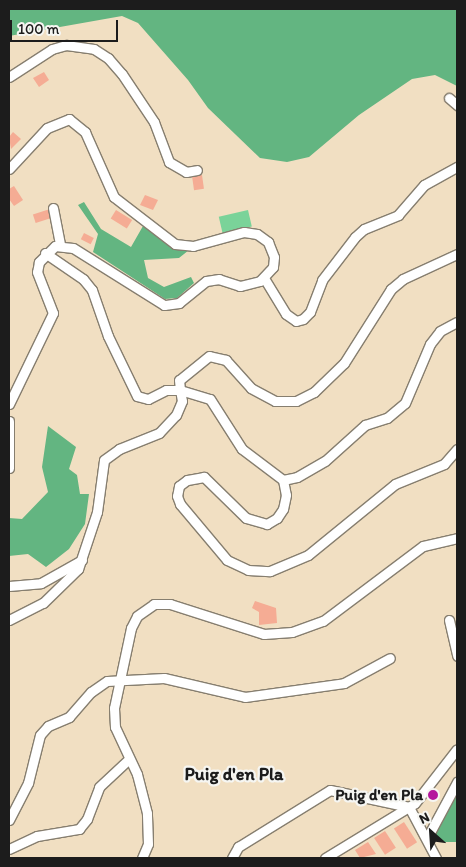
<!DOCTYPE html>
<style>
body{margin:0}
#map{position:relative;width:466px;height:867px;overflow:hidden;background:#f1dfc2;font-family:Itim,sans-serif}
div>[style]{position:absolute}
.green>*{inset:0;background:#7ad399;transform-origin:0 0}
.forest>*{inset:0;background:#63b581}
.building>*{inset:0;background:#f5ac94;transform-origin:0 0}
.roads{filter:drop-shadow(1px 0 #867e6f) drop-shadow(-1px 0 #867e6f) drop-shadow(0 1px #867e6f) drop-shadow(0 -1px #867e6f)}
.minor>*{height:9px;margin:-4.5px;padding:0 4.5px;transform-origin:4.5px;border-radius:4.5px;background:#fff}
.dots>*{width:14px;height:14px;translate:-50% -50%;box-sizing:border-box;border:2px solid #f6f6f2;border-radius:50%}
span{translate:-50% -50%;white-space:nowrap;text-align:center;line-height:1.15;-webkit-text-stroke:4.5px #f6f6f2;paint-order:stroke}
.poi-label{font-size:16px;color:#1c1c1c;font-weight:700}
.right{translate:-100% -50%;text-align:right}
.neighbourhood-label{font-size:18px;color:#1c1c1c;font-weight:700}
.frame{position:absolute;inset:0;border:10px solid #1c1c1c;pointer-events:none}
.north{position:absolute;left:406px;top:807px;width:50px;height:50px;-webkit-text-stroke:4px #f6f6f2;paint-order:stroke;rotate:334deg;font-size:14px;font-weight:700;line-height:20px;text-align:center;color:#1c1c1c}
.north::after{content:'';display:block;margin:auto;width:18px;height:22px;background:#1c1c1c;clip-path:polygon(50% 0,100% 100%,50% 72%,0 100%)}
.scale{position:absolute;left:10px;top:20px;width:108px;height:22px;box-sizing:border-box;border:2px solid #1c1c1c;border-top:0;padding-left:6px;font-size:15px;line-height:18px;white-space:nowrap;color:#1c1c1c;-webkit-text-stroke:4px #f6f6f2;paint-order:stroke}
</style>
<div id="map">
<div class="green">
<div style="left:248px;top:210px;width:17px;height:30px;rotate:77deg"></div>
</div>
<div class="forest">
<div style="clip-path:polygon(9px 9px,457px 9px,457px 86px,435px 75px,412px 79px,359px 115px,309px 157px,287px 162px,260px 158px,208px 108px,188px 80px,138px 23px,122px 16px,9px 36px)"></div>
<div style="clip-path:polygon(84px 202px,101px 229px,131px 247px,143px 226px,169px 246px,189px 250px,179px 258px,144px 260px,148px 278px,164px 287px,191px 277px,194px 283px,177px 298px,165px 299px,93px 252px,98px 234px,78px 205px)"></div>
<div style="clip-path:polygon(48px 426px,76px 447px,69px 469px,77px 475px,80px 494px,89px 494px,85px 524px,69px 549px,46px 567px,28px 554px,9px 556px,9px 518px,22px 519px,48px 492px,42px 467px)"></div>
<div style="clip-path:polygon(457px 794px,457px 842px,443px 842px,433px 835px)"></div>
</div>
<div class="building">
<div style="clip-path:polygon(44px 72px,49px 80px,39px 87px,33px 78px)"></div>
<div style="clip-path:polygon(13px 132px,21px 139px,11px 149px,9px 137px)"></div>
<div style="left:202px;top:175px;width:14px;height:10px;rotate:82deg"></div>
<div style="clip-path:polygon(14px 186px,23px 200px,14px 206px,9px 199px,9px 189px)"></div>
<div style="clip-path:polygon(145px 195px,158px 200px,153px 210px,140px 205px)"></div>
<div style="left:50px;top:209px;width:9px;height:18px;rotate:72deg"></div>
<div style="left:116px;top:210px;width:19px;height:10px;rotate:32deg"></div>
<div style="left:84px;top:233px;width:11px;height:7px;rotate:27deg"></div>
<div style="clip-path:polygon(255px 601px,276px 608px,277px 623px,259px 625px,259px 612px,252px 608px)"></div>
<div style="left:404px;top:822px;width:24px;height:12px;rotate:57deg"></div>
<div style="left:385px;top:831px;width:20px;height:13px;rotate:57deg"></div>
<div style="clip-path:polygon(368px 842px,376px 854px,360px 858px,355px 850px)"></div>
</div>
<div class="roads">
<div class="minor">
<div style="left:9px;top:77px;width:51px;rotate:-33.1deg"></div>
<div style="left:52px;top:49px;width:15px;rotate:-16deg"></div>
<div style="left:66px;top:45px;width:28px;rotate:8deg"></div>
<div style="left:94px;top:49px;width:17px;rotate:33deg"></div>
<div style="left:108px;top:58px;width:21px;rotate:49deg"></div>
<div style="left:122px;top:74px;width:58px;rotate:56.3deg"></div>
<div style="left:154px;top:122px;width:43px;rotate:69.4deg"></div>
<div style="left:169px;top:162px;width:20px;rotate:30deg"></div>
<div style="left:186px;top:172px;width:11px;rotate:-10deg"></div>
<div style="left:449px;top:98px;width:11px;rotate:41deg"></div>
<div style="left:9px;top:169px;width:56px;rotate:-47.2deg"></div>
<div style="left:47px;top:128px;width:24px;rotate:-22deg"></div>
<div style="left:69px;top:119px;width:21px;rotate:39deg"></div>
<div style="left:85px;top:132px;width:71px;rotate:66deg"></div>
<div style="left:114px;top:197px;width:77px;rotate:37.6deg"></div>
<div style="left:175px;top:244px;width:18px;rotate:6deg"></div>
<div style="left:193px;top:246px;width:53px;rotate:-15.4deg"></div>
<div style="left:244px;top:232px;width:13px;rotate:9deg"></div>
<div style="left:257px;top:234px;width:14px;rotate:36deg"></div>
<div style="left:268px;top:242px;width:16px;rotate:68deg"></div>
<div style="left:274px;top:257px;width:10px;rotate:96deg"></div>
<div style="left:273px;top:267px;width:19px;rotate:133deg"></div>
<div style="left:260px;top:281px;width:21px;rotate:166deg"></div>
<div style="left:240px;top:286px;width:22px;rotate:-162deg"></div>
<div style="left:219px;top:279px;width:13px;rotate:171deg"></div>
<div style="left:206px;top:281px;width:35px;rotate:141deg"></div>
<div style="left:179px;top:303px;width:15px;rotate:172deg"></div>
<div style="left:164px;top:305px;width:107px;rotate:-147.9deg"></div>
<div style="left:73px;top:248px;width:18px;rotate:-174deg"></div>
<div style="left:55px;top:246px;width:23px;rotate:135deg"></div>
<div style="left:39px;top:262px;width:10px;rotate:101deg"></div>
<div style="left:37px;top:272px;width:44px;rotate:68.7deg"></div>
<div style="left:53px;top:313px;width:101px;rotate:115.8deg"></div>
<div style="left:53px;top:208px;width:38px;rotate:79deg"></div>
<div style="left:457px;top:254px;width:60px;rotate:155.2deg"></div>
<div style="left:403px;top:279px;width:16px;rotate:140deg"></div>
<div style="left:391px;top:289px;width:88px;rotate:122.4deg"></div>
<div style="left:344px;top:363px;width:42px;rotate:136deg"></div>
<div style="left:314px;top:392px;width:20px;rotate:153deg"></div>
<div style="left:296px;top:401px;width:21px;rotate:180deg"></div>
<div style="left:275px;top:401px;width:27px;rotate:-152deg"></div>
<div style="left:251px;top:388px;width:38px;rotate:-132deg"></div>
<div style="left:226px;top:360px;width:17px;rotate:-167deg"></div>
<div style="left:209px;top:356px;width:38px;rotate:141deg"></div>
<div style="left:179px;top:380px;width:10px;rotate:84deg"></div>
<div style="left:180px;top:390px;width:31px;rotate:17deg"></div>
<div style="left:210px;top:399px;width:59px;rotate:57.4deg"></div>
<div style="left:242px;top:449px;width:51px;rotate:37.1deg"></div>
<div style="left:283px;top:480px;width:14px;rotate:-12deg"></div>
<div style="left:297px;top:477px;width:32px;rotate:-30deg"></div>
<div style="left:325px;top:461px;width:54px;rotate:-42deg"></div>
<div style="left:365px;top:425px;width:23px;rotate:-18deg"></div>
<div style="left:387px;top:418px;width:23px;rotate:-40deg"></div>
<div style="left:405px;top:403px;width:64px;rotate:-67deg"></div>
<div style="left:430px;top:344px;width:16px;rotate:-52deg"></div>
<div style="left:440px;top:331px;width:19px;rotate:-28deg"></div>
<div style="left:264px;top:278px;width:42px;rotate:58.6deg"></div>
<div style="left:286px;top:314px;width:12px;rotate:35deg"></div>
<div style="left:296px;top:321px;width:7px;rotate:-16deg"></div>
<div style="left:303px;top:319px;width:10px;rotate:-45deg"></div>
<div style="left:310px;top:312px;width:34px;rotate:-69deg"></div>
<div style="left:322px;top:280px;width:54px;rotate:-52.5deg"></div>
<div style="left:355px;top:237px;width:12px;rotate:-42deg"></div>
<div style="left:364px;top:229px;width:37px;rotate:-22deg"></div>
<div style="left:398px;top:215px;width:40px;rotate:-49deg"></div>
<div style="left:424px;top:185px;width:38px;rotate:-29deg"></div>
<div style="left:9px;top:421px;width:47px;rotate:90deg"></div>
<div style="left:283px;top:480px;width:15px;rotate:79deg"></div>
<div style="left:286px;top:495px;width:14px;rotate:102deg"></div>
<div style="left:283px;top:509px;width:11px;rotate:124deg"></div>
<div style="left:277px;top:518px;width:12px;rotate:149deg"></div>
<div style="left:267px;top:524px;width:22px;rotate:-164deg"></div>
<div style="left:246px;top:518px;width:59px;rotate:-135.7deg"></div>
<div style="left:204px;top:477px;width:17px;rotate:170deg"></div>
<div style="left:187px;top:480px;width:10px;rotate:143deg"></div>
<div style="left:179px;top:486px;width:10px;rotate:101deg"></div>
<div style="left:177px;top:496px;width:9px;rotate:69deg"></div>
<div style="left:180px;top:504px;width:73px;rotate:50deg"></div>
<div style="left:227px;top:560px;width:23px;rotate:25deg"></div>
<div style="left:248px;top:570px;width:22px;rotate:3deg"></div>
<div style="left:270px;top:571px;width:41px;rotate:-22.8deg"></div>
<div style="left:308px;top:555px;width:112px;rotate:-39.2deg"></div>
<div style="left:395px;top:484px;width:53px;rotate:-22.2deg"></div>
<div style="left:444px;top:464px;width:20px;rotate:-49deg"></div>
<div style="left:9px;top:586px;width:32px;rotate:-5deg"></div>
<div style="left:41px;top:583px;width:47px;rotate:-29.3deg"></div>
<div style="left:9px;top:620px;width:38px;rotate:-27deg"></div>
<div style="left:43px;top:603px;width:49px;rotate:-44.2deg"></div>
<div style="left:78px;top:569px;width:60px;rotate:-71.6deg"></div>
<div style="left:97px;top:512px;width:52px;rotate:-82.3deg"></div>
<div style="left:104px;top:460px;width:19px;rotate:-36deg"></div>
<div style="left:119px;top:449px;width:43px;rotate:-21.8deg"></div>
<div style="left:159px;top:433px;width:25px;rotate:-47deg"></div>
<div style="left:176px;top:415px;width:15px;rotate:-67deg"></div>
<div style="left:182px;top:401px;width:11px;rotate:-100deg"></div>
<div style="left:180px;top:390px;width:14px;rotate:180deg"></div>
<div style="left:166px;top:390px;width:20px;rotate:153deg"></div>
<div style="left:148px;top:399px;width:11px;rotate:-165deg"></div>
<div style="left:137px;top:396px;width:67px;rotate:-115.8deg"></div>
<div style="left:108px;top:336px;width:49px;rotate:-109.2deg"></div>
<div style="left:92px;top:290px;width:14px;rotate:-129deg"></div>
<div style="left:83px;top:279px;width:46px;rotate:-145.6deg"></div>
<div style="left:449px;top:620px;width:37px;rotate:77deg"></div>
<div style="left:9px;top:820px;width:42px;rotate:-62.8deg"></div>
<div style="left:28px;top:783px;width:49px;rotate:-76deg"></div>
<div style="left:40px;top:735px;width:12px;rotate:-48deg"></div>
<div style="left:48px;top:726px;width:23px;rotate:-23deg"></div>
<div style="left:69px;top:717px;width:33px;rotate:-49deg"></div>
<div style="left:91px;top:692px;width:19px;rotate:-35deg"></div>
<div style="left:107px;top:681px;width:57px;rotate:-3deg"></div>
<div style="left:164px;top:678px;width:83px;rotate:13.2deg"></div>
<div style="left:245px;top:697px;width:100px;rotate:-8deg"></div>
<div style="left:344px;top:683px;width:52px;rotate:-28.5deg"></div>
<div style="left:427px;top:838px;width:64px;rotate:-61.8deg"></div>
<div style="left:9px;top:849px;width:31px;rotate:-25deg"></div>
<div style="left:37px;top:836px;width:43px;rotate:-9.5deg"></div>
<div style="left:79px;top:829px;width:13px;rotate:-51deg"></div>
<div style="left:87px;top:819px;width:34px;rotate:-69deg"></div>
<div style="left:99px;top:787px;width:41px;rotate:-43deg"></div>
<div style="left:142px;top:858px;width:15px;rotate:-67deg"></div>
<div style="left:148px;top:844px;width:31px;rotate:-92deg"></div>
<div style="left:147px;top:813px;width:40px;rotate:-104.4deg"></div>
<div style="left:137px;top:774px;width:52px;rotate:-115.1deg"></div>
<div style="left:115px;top:727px;width:19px;rotate:-93deg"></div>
<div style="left:114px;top:708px;width:82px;rotate:-78deg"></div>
<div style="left:131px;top:628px;width:13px;rotate:-63deg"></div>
<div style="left:137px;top:616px;width:21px;rotate:-35deg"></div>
<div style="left:154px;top:604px;width:16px"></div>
<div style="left:170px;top:604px;width:99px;rotate:17.7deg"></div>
<div style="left:264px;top:634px;width:28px;rotate:-4deg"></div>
<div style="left:292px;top:632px;width:33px;rotate:-20deg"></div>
<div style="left:323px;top:621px;width:125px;rotate:-36.9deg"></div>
<div style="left:423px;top:546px;width:35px;rotate:-13deg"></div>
<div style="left:232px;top:858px;width:13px;rotate:-61deg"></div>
<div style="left:238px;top:847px;width:108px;rotate:-31.8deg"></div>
<div style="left:330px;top:790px;width:81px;rotate:12.1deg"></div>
<div style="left:409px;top:807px;width:58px;rotate:62.1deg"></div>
<div style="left:325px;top:858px;width:105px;rotate:-31.4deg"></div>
<div style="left:415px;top:803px;width:68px;rotate:-52.1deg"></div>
</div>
</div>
<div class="dots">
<div style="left:433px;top:795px;background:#b5179e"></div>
</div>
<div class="poi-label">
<span class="right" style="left:423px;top:795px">Puig d'en Pla</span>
</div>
<div class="neighbourhood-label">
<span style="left:234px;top:774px">Puig d'en Pla</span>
</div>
<div class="frame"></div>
<div class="north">N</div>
<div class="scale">100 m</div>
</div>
